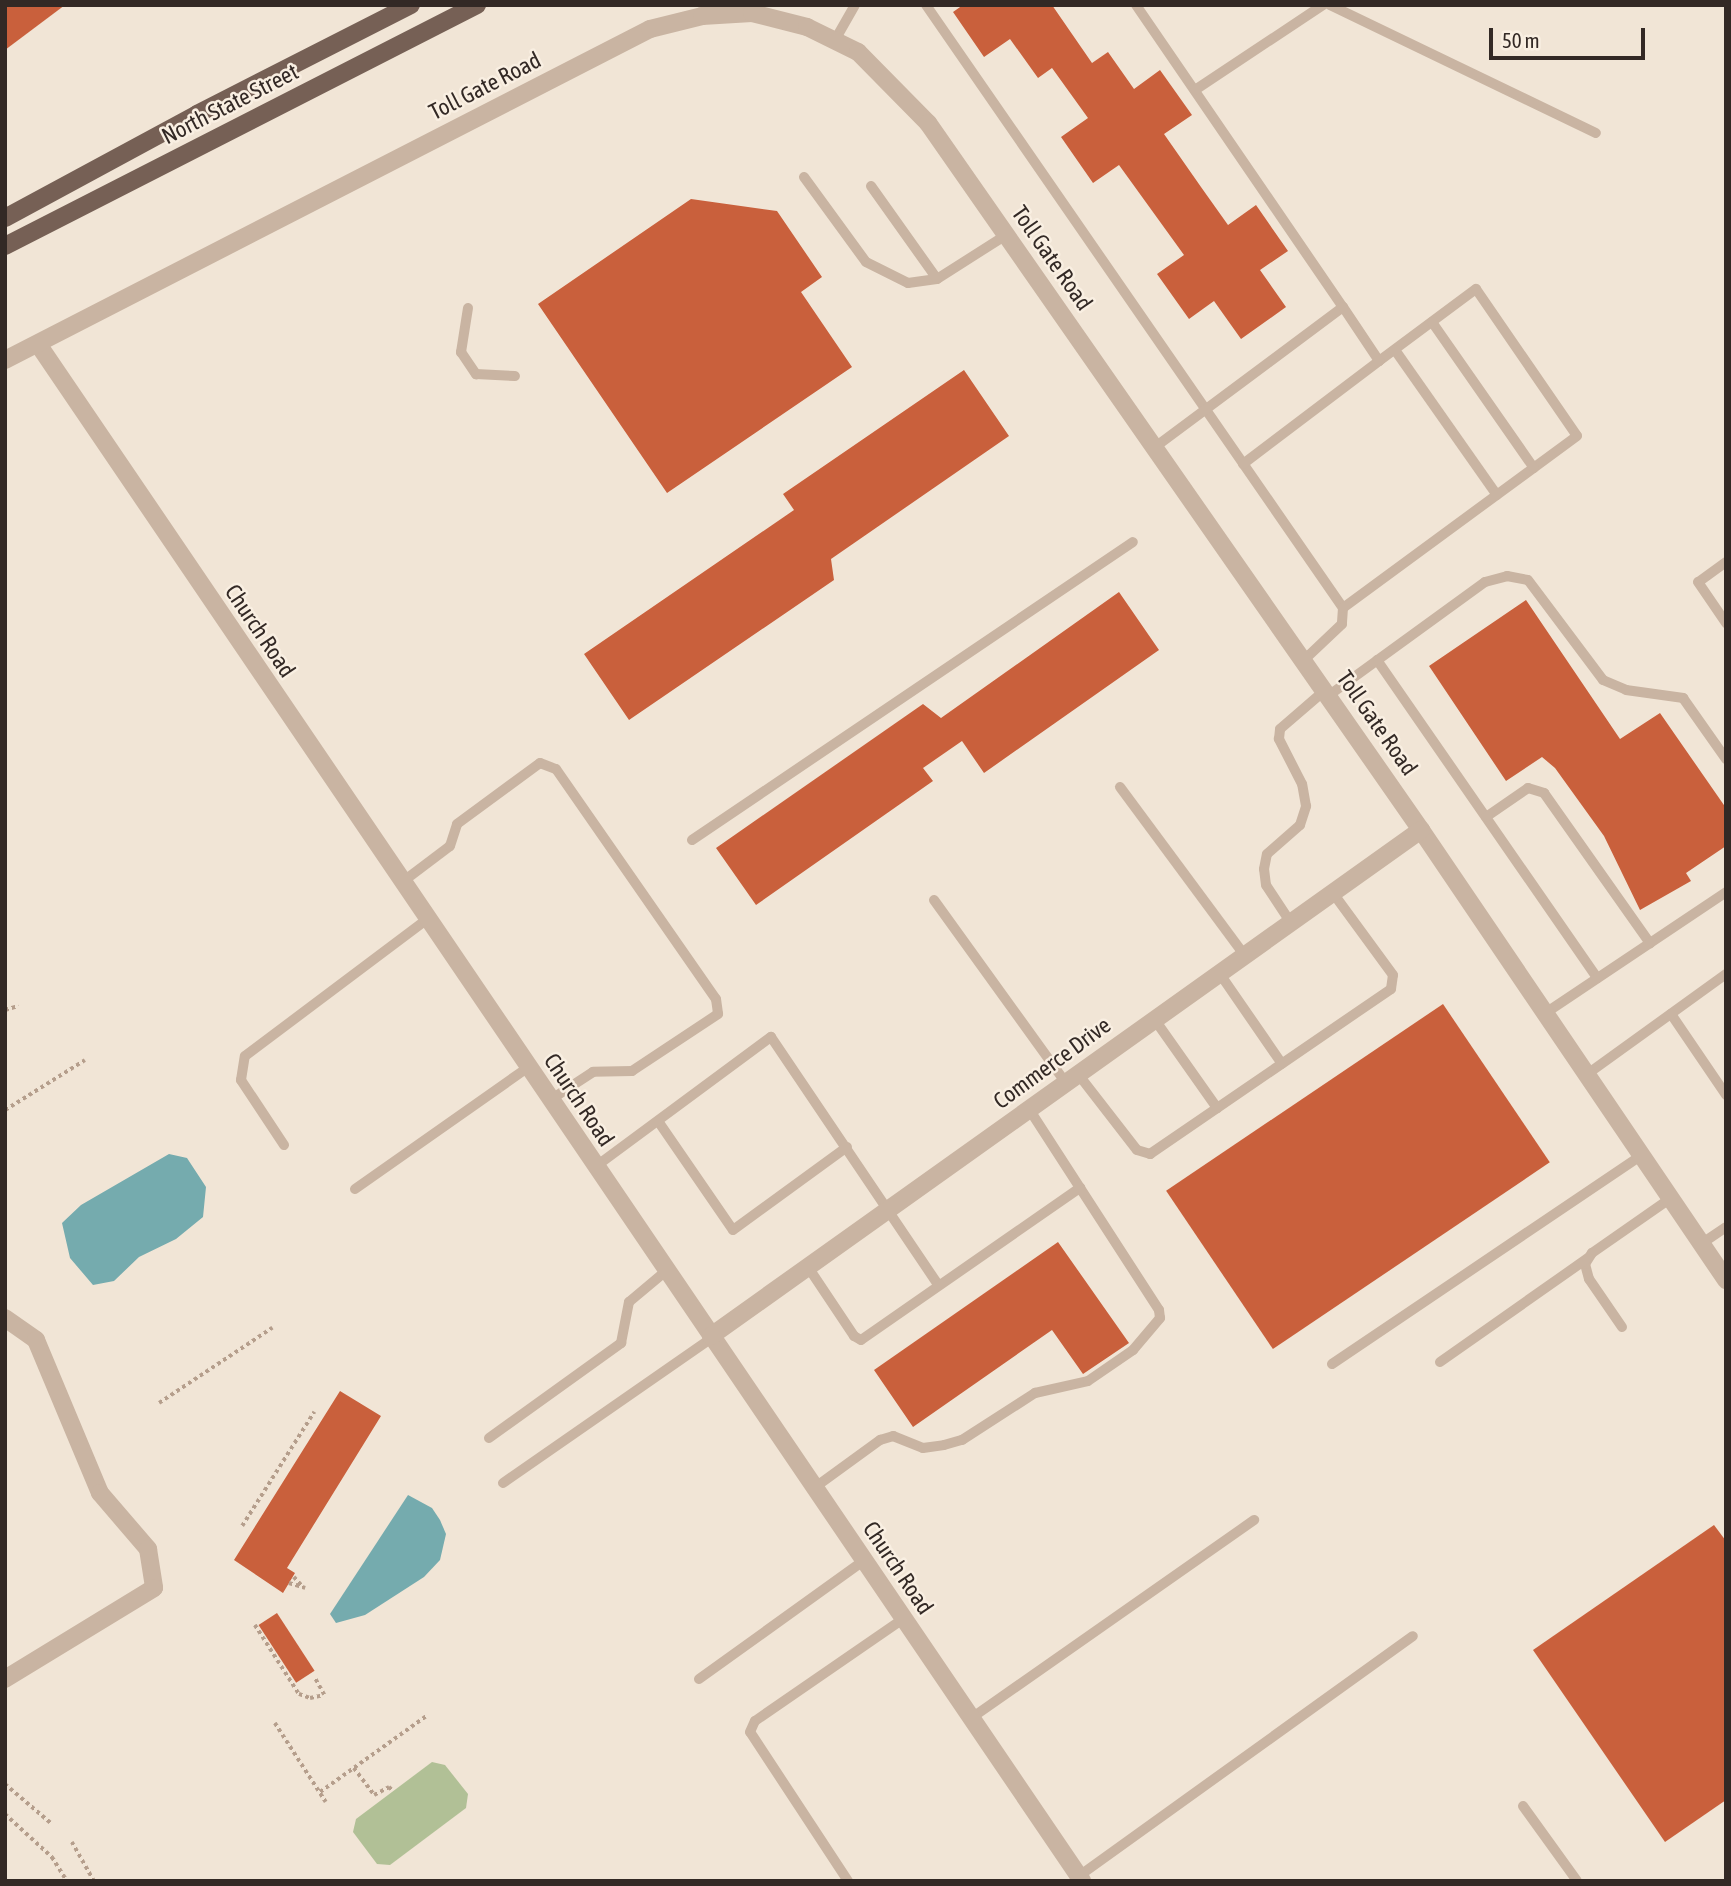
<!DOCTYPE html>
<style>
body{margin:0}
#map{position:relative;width:1731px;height:1886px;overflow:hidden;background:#f1e5d6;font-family:"Asap Condensed",sans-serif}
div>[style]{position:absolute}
.green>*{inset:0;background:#b1c096}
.water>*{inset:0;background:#75abae}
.building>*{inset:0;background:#c9603c;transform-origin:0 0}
.path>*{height:3.5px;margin-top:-1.75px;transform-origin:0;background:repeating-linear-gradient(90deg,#b59e8c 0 3.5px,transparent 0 7px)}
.service>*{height:10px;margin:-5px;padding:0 5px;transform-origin:5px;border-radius:5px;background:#c9b4a2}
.minor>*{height:18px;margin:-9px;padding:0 9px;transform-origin:9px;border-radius:9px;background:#c9b4a2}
.primary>*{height:18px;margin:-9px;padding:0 9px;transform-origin:9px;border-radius:9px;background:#766055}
span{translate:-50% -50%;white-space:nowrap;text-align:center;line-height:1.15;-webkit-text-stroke:5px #f9efe2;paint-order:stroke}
.street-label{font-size:23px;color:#332925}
.frame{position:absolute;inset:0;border:7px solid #332925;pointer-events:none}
.scale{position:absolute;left:1489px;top:28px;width:156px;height:32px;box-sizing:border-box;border:4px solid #332925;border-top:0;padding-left:9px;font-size:21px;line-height:24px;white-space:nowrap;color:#332925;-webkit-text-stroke:5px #f9efe2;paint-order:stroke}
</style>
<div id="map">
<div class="green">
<div style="clip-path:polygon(432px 1762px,445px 1765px,468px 1794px,466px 1808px,390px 1865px,377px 1864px,353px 1832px,356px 1819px)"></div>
</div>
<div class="water">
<div style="clip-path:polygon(169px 1154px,187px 1158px,206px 1187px,203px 1217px,176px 1239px,139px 1257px,114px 1281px,93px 1285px,70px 1258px,62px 1223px,81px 1205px)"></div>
<div style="clip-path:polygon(408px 1495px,432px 1508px,440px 1520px,446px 1534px,440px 1560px,424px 1577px,365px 1615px,336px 1623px,330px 1614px)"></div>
</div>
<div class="building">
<div style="clip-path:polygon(5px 5px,65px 5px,5px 50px)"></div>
<div style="clip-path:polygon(963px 5px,1052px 5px,1092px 63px,1108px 52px,1134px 89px,1160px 70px,1192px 115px,1164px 134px,1201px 187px,1228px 225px,1256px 205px,1288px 251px,1260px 270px,1286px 307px,1241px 339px,1214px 301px,1189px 319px,1157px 274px,1184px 255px,1119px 165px,1093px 183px,1061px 137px,1088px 118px,1052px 68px,1038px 78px,1010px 39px,984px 57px,953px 12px)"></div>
<div style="clip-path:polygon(691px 199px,777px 211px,822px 277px,801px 292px,852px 367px,667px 493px,538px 304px)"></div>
<div style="clip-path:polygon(964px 370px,1009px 436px,831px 559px,834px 580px,629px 720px,584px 654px,794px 510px,783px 494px)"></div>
<div style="clip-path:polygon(1119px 592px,1159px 650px,984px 773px,962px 741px,923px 768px,933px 781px,756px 905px,716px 848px,923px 704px,941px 718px)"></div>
<div style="clip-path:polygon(1526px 600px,1620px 739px,1660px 713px,1726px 808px,1726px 846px,1686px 873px,1691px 881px,1640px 910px,1604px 836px,1555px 768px,1542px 757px,1506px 781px,1429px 666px)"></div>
<div style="left:1443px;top:1004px;width:191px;height:334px;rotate:56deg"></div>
<div style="clip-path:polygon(1058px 1242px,1129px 1343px,1083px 1374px,1052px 1330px,913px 1427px,874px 1370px)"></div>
<div style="clip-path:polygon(340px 1391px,381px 1416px,287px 1568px,295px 1573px,283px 1593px,234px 1560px)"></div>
<div style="clip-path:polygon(1714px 1525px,1726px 1541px,1726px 1800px,1665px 1842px,1533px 1650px)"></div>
<div style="left:277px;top:1613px;width:69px;height:22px;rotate:57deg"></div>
</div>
<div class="path">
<div style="left:5px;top:1010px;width:14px;rotate:-17deg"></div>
<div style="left:5px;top:1110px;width:94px;rotate:-32deg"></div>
<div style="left:159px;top:1403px;width:136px;rotate:-33.6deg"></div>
<div style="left:242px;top:1526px;width:135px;rotate:-57.7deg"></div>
<div style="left:294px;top:1577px;width:12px;rotate:48deg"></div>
<div style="left:289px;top:1583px;width:17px;rotate:17deg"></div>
<div style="left:255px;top:1625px;width:82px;rotate:57.5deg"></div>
<div style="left:299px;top:1694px;width:12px;rotate:20deg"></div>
<div style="left:310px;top:1698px;width:14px;rotate:-12deg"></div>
<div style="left:324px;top:1695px;width:18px;rotate:-119deg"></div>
<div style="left:275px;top:1723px;width:94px;rotate:57.2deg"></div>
<div style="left:354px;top:1768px;width:34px;rotate:53deg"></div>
<div style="left:374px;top:1795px;width:17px;rotate:-28deg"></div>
<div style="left:389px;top:1787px;width:6px;rotate:45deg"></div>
<div style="left:5px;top:1784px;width:62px;rotate:40.4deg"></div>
<div style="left:320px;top:1792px;width:130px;rotate:-35.6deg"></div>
<div style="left:5px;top:1814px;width:64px;rotate:42.5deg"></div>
<div style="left:52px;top:1857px;width:28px;rotate:58deg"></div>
<div style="left:72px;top:1842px;width:45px;rotate:60.6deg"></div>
</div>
<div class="service">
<div style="left:926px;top:5px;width:733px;rotate:55.33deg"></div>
<div style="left:1343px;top:608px;width:16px;rotate:94deg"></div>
<div style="left:1342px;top:624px;width:54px;rotate:136.5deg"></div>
<div style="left:1136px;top:5px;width:366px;rotate:55.6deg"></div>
<div style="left:1343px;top:307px;width:236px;rotate:143.3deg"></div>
<div style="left:1330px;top:5px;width:295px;rotate:25.7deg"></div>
<div style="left:835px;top:40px;width:40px;rotate:-60.3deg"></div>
<div style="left:1195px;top:90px;width:154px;rotate:-33.6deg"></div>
<div style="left:804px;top:177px;width:105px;rotate:53.9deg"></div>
<div style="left:866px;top:262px;width:47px;rotate:26.6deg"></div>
<div style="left:908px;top:283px;width:29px;rotate:-8deg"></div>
<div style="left:937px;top:279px;width:82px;rotate:-32.5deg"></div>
<div style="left:871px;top:186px;width:114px;rotate:54.6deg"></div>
<div style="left:1343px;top:307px;width:65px;rotate:56.3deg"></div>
<div style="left:1379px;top:361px;width:121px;rotate:-36.6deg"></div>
<div style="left:1476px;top:289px;width:178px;rotate:55.5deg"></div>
<div style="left:1577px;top:436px;width:290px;rotate:143.7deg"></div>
<div style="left:468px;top:308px;width:45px;rotate:99deg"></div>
<div style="left:461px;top:352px;width:27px;rotate:56deg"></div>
<div style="left:476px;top:374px;width:39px;rotate:3deg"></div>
<div style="left:1432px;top:322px;width:178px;rotate:55.1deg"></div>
<div style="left:1395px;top:350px;width:177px;rotate:54.9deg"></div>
<div style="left:1243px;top:464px;width:171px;rotate:-37.1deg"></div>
<div style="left:1726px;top:562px;width:34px;rotate:144deg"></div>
<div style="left:1698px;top:582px;width:50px;rotate:55.7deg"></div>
<div style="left:1377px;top:660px;width:387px;rotate:55.3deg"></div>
<div style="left:1328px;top:696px;width:194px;rotate:-36deg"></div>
<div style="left:1485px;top:582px;width:23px;rotate:-15deg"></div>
<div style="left:1507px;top:576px;width:21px;rotate:11deg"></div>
<div style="left:1528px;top:580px;width:125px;rotate:53.1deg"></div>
<div style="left:1603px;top:680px;width:25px;rotate:23deg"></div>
<div style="left:1626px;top:690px;width:58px;rotate:8deg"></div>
<div style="left:1683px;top:698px;width:75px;rotate:54.8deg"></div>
<div style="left:1120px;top:787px;width:210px;rotate:53.5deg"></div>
<div style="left:1486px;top:817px;width:51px;rotate:-34.6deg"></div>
<div style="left:1528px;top:788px;width:17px;rotate:17deg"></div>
<div style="left:1544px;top:793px;width:184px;rotate:54.8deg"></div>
<div style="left:692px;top:840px;width:532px;rotate:-34.05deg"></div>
<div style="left:401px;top:883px;width:61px;rotate:-37.1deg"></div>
<div style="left:450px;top:846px;width:23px;rotate:-72deg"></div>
<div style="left:457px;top:824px;width:103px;rotate:-36.3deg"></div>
<div style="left:540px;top:763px;width:17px;rotate:21deg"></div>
<div style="left:556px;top:769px;width:280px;rotate:55.2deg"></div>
<div style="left:716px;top:999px;width:15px;rotate:82deg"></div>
<div style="left:718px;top:1014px;width:103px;rotate:146.5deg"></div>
<div style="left:632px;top:1071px;width:39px;rotate:179deg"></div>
<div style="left:593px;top:1072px;width:51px;rotate:146.9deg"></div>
<div style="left:934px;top:900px;width:226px;rotate:54.2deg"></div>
<div style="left:1291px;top:923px;width:45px;rotate:-123.3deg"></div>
<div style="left:1266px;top:885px;width:16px;rotate:-97deg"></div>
<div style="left:1264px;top:869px;width:15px;rotate:-79deg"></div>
<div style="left:1267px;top:854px;width:44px;rotate:-41.3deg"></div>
<div style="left:1300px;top:825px;width:20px;rotate:-72deg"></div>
<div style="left:1306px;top:806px;width:22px;rotate:-100deg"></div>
<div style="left:1302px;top:784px;width:51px;rotate:-117.1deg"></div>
<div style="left:1279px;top:739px;width:10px;rotate:-84deg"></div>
<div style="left:1280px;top:729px;width:58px;rotate:-40.8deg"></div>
<div style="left:1220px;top:974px;width:109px;rotate:55.4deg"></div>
<div style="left:1547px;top:1012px;width:216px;rotate:-33.8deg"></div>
<div style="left:1671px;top:1014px;width:98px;rotate:55.8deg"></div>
<div style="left:1155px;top:1020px;width:108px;rotate:54.8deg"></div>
<div style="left:1078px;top:1074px;width:96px;rotate:52.2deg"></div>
<div style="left:1137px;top:1150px;width:14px;rotate:17deg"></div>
<div style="left:1150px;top:1154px;width:292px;rotate:-34.4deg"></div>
<div style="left:1391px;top:989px;width:14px;rotate:-82deg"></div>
<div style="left:1393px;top:975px;width:102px;rotate:-126.2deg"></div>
<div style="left:1586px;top:1075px;width:173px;rotate:-35.8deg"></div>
<div style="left:658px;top:1121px;width:132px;rotate:55.5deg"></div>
<div style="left:733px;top:1230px;width:141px;rotate:-36.1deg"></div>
<div style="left:284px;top:1145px;width:78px;rotate:-123.5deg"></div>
<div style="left:241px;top:1080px;width:24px;rotate:-81deg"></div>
<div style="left:245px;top:1056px;width:226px;rotate:-36.9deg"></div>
<div style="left:595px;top:1167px;width:219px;rotate:-36.5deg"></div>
<div style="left:771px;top:1037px;width:299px;rotate:56deg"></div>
<div style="left:355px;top:1189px;width:210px;rotate:-35.1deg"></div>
<div style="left:1701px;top:1244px;width:30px;rotate:-34deg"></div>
<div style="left:808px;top:1267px;width:83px;rotate:56.3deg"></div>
<div style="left:854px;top:1336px;width:8px;rotate:30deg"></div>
<div style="left:861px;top:1340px;width:267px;rotate:-34.8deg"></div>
<div style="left:1622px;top:1327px;width:58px;rotate:-124.5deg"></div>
<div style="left:1589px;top:1279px;width:16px;rotate:-105deg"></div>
<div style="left:1585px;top:1264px;width:13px;rotate:-58deg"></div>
<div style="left:1592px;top:1253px;width:93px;rotate:-34.9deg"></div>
<div style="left:1440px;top:1362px;width:181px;rotate:-35.1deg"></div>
<div style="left:1332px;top:1364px;width:370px;rotate:-34deg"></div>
<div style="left:489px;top:1438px;width:163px;rotate:-35.7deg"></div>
<div style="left:621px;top:1343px;width:42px;rotate:-79deg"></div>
<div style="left:629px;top:1302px;width:48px;rotate:-40deg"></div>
<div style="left:503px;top:1483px;width:254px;rotate:-34.8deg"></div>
<div style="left:814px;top:1488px;width:82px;rotate:-36deg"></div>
<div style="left:880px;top:1440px;width:14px;rotate:-17deg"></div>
<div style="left:893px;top:1436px;width:32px;rotate:22deg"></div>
<div style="left:923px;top:1448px;width:21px;rotate:-8deg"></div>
<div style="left:944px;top:1445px;width:19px;rotate:-16deg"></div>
<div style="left:962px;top:1440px;width:87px;rotate:-32.8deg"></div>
<div style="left:1035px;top:1393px;width:54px;rotate:-12.8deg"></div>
<div style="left:1088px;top:1381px;width:55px;rotate:-34.6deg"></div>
<div style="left:1133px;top:1350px;width:42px;rotate:-49.8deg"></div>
<div style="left:1160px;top:1318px;width:8px;rotate:-97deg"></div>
<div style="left:1159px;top:1310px;width:239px;rotate:-122.9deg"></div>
<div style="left:699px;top:1679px;width:202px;rotate:-35.7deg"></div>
<div style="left:970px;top:1719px;width:347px;rotate:-35deg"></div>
<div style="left:1523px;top:1806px;width:92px;rotate:54.2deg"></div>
<div style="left:1079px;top:1876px;width:411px;rotate:-35.7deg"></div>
<div style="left:848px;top:1881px;width:178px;rotate:-123.3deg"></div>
<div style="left:750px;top:1732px;width:12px;rotate:-66deg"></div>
<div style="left:755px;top:1721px;width:180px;rotate:-34.6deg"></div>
</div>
<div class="minor">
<div style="left:38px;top:344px;width:1858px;rotate:55.81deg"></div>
<div style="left:5px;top:360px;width:725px;rotate:-27.17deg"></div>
<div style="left:650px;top:29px;width:54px;rotate:-14deg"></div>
<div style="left:702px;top:16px;width:50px;rotate:-3.4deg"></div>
<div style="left:752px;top:13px;width:57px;rotate:14.3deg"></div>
<div style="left:807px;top:27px;width:57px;rotate:26.1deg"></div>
<div style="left:858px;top:52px;width:100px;rotate:45.4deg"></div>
<div style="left:928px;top:123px;width:862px;rotate:55.11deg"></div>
<div style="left:1421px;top:830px;width:544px;rotate:55.87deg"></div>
<div style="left:5px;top:1318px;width:38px;rotate:35deg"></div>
<div style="left:36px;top:1340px;width:166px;rotate:67.3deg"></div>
<div style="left:100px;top:1493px;width:74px;rotate:49.4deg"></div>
<div style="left:148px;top:1549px;width:39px;rotate:81deg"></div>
<div style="left:154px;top:1588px;width:175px;rotate:148.6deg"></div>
<div style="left:711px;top:1336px;width:872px;rotate:-35.48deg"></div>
</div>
<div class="primary">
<div style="left:5px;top:218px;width:218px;rotate:-28.4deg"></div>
<div style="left:197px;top:114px;width:240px;rotate:-27deg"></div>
<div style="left:5px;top:246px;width:530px;rotate:-27.05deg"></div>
</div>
<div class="street-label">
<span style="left:485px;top:86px;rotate:-27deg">Toll Gate Road</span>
<span style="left:230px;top:104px;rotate:-27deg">North State Street</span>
<span style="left:1052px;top:258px;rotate:55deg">Toll Gate Road</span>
<span style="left:260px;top:631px;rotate:56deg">Church Road</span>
<span style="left:1377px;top:723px;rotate:55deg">Toll Gate Road</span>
<span style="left:1052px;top:1063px;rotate:-36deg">Commerce Drive</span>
<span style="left:579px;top:1100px;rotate:56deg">Church Road</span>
<span style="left:898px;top:1568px;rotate:56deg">Church Road</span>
</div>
<div class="frame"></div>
<div class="scale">50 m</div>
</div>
